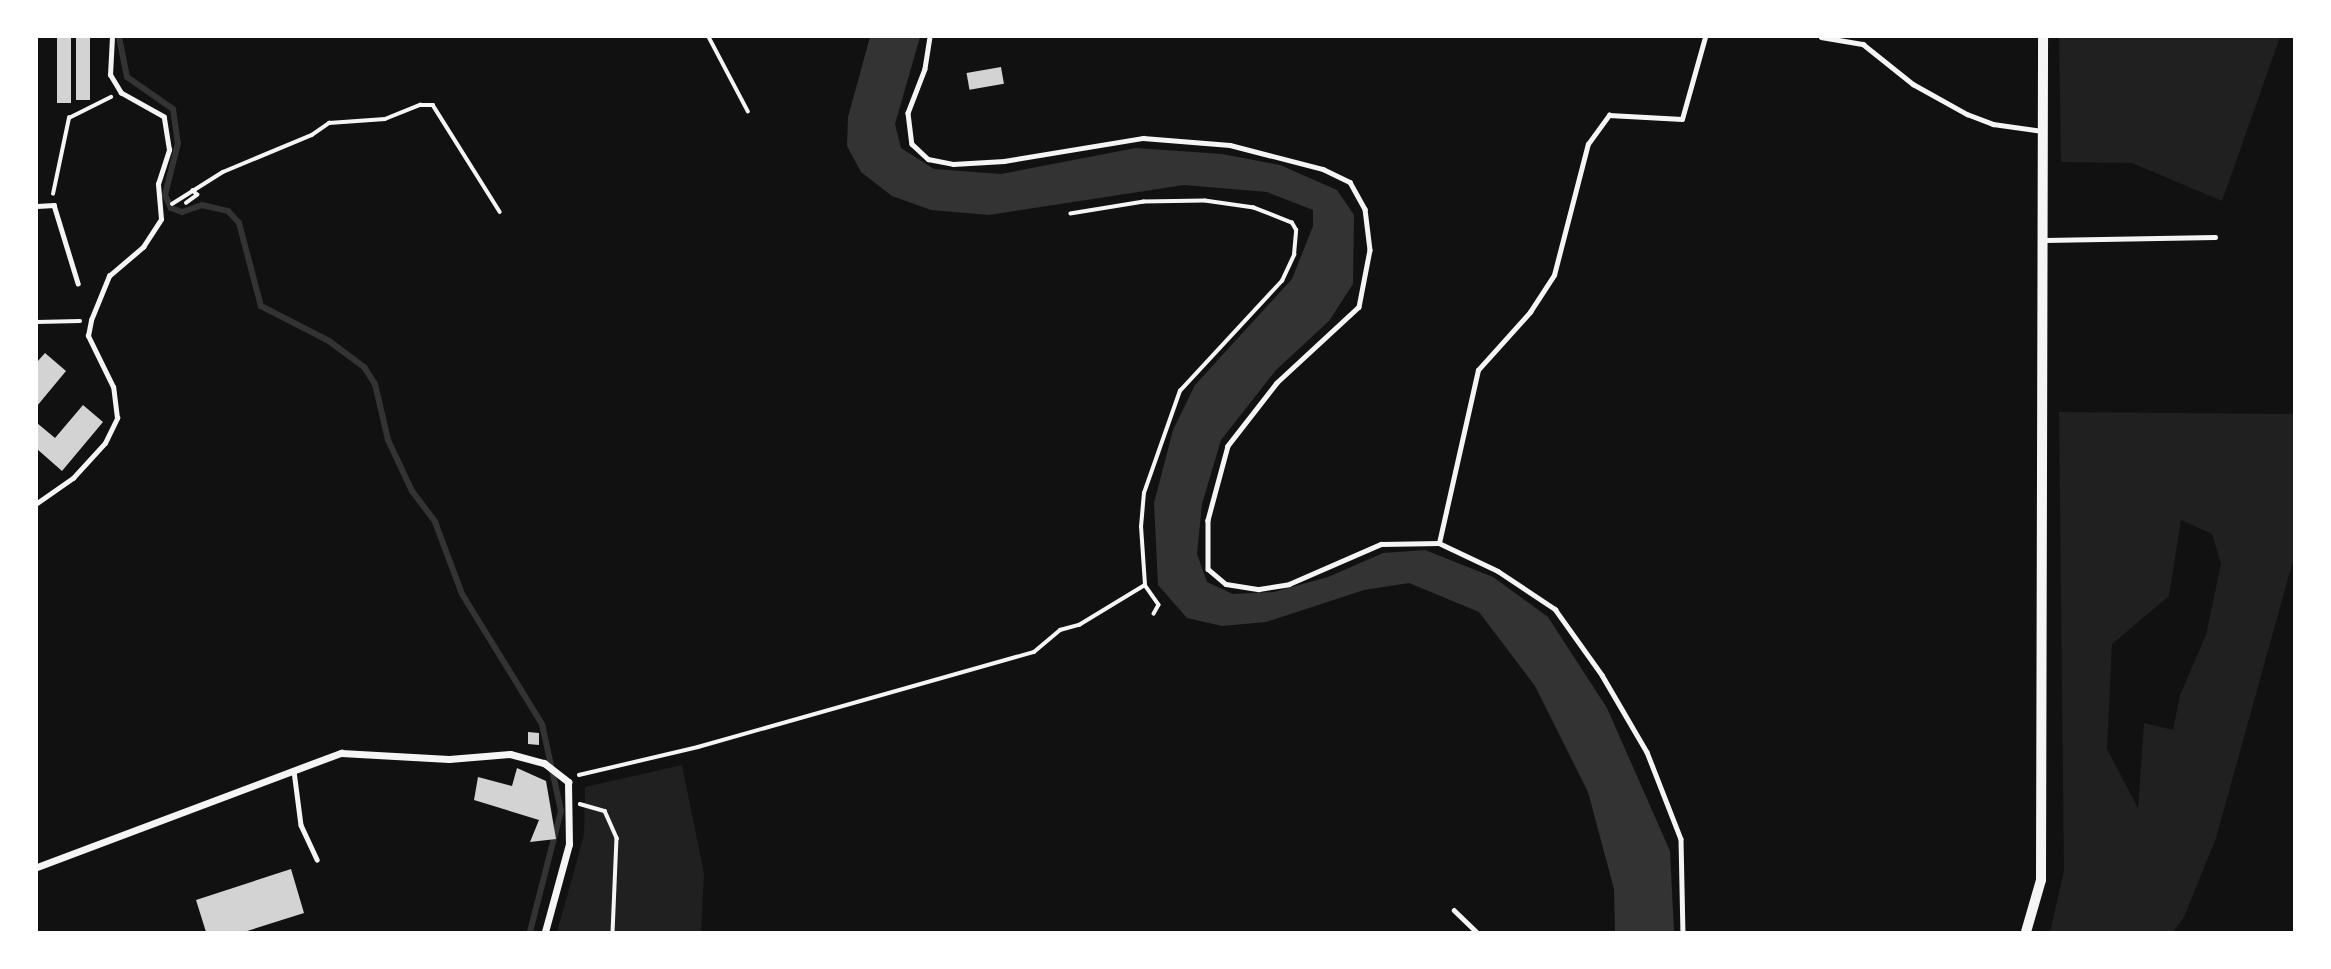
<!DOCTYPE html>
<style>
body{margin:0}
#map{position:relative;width:2331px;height:969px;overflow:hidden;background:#111;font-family:"Roboto Condensed",sans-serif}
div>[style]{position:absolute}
.green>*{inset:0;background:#202020}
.water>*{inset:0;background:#333}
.stream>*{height:6px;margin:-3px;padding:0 3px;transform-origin:3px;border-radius:3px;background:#333}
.building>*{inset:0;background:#d3d3d3;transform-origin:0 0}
.path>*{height:3.5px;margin:-1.75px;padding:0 1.75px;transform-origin:1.75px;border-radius:1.75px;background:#f5f5f5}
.service>*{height:4.5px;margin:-2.25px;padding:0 2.25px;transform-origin:2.25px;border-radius:2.25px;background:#f5f5f5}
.minor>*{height:7px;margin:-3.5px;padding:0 3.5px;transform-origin:3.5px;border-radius:3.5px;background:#f5f5f5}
.tertiary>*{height:10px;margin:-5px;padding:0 5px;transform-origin:5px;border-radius:5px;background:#f5f5f5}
span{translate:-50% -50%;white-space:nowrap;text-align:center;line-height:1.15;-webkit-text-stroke:5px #fff;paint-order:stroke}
.frame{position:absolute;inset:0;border:38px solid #fff;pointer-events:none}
</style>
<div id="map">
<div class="green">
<div style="clip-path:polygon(2059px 37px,2280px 37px,2222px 201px,2132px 163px,2061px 162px)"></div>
<div style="clip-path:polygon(evenodd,2059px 412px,2294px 414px,2294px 557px,2216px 838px,2184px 917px,2173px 932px,2050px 932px,2064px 871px,2059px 412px,2181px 520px,2212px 534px,2221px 564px,2206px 635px,2180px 695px,2173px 730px,2144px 723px,2138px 808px,2107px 749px,2112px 644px,2169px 596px,2181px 520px)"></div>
<div style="clip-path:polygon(682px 765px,704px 874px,701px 932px,557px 932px,584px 835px,585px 787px)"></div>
</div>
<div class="water">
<div style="clip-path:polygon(870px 37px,920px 37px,895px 124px,901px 148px,934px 169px,1001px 174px,1136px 148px,1222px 154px,1280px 165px,1337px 190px,1354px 215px,1353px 284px,1329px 321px,1276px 370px,1221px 440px,1202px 504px,1197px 554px,1207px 582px,1233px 594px,1274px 592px,1328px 577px,1383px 553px,1425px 550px,1493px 577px,1548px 617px,1607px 708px,1670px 851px,1674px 932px,1615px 932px,1614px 889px,1588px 792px,1535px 686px,1479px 612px,1409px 583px,1364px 590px,1266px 622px,1222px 626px,1187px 618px,1158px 585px,1154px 503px,1173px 430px,1195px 385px,1292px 279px,1313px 226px,1313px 210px,1267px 192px,1184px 185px,989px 215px,931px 210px,892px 196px,861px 172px,847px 146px,848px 117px)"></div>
</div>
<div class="stream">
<div style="left:119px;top:37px;width:41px;rotate:78.7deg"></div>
<div style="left:127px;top:77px;width:56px;rotate:34.8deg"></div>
<div style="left:173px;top:109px;width:34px;rotate:82deg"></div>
<div style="left:178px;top:143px;width:54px;rotate:104deg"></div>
<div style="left:165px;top:195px;width:14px;rotate:65deg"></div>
<div style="left:171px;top:208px;width:12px;rotate:20deg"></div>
<div style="left:182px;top:212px;width:21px;rotate:-19deg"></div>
<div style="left:202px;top:205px;width:27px;rotate:13deg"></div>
<div style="left:228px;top:211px;width:16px;rotate:47deg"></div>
<div style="left:239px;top:223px;width:86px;rotate:75.2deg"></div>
<div style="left:261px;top:306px;width:76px;rotate:27.2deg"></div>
<div style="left:329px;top:341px;width:44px;rotate:36.6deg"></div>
<div style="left:364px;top:367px;width:20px;rotate:57deg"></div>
<div style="left:375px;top:384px;width:57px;rotate:76.9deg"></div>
<div style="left:388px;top:440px;width:56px;rotate:64.8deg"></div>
<div style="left:412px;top:491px;width:39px;rotate:53deg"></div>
<div style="left:435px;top:522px;width:77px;rotate:69.4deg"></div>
<div style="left:462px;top:594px;width:153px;rotate:58.4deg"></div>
<div style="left:542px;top:724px;width:89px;rotate:77.7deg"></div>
<div style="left:561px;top:811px;width:125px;rotate:104.4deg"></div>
</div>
<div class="building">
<div style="left:57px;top:37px;width:14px;height:66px"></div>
<div style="left:76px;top:37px;width:14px;height:63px"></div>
<div style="left:1001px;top:67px;width:17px;height:35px;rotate:80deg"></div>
<div style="clip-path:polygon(45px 353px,66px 371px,37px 406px,37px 362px)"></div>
<div style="clip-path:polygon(83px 405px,103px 422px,62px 471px,37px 449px,37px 423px,55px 438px)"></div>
<div style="clip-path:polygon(528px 732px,539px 733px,539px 745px,528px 744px)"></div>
<div style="clip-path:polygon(517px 768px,546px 781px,556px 839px,530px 842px,539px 820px,474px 800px,478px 777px,512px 786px)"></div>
<div style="clip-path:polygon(291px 869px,304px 913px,244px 932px,206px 932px,196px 900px)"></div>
</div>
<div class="path">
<div style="left:709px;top:37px;width:84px;rotate:62.2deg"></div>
<div style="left:53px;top:194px;width:78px;rotate:-78.1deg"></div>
<div style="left:69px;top:118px;width:47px;rotate:-26.6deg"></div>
<div style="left:186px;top:203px;width:14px;rotate:-36deg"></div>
<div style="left:197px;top:195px;width:6px;rotate:-135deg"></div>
<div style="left:172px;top:204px;width:60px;rotate:-32.1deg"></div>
<div style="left:223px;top:172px;width:96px;rotate:-22.6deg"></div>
<div style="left:312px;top:135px;width:21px;rotate:-35deg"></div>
<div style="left:329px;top:123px;width:56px;rotate:-4.1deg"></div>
<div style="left:385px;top:119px;width:38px;rotate:-22deg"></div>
<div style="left:420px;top:105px;width:13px"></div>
<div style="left:433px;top:105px;width:126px;rotate:57.9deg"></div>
<div style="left:37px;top:322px;width:43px;rotate:-1.3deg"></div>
<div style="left:1145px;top:585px;width:24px;rotate:55deg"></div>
<div style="left:1159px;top:605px;width:10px;rotate:119deg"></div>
<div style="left:579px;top:775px;width:122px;rotate:-13.2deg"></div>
<div style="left:698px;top:747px;width:349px;rotate:-15.8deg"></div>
<div style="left:1034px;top:652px;width:34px;rotate:-40deg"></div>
<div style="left:1060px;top:630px;width:20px;rotate:-15deg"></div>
<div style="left:1079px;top:625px;width:77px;rotate:-31.2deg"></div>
<div style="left:1145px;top:585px;width:58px;rotate:-93.9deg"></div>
<div style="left:1141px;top:527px;width:34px;rotate:-85deg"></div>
<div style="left:1144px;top:493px;width:108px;rotate:-70.6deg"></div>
<div style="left:1180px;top:391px;width:150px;rotate:-47.2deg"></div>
<div style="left:1282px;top:281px;width:29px;rotate:-65deg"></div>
<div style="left:1294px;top:255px;width:25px;rotate:-85deg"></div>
<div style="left:1296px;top:230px;width:8px;rotate:-120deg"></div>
<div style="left:1292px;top:223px;width:41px;rotate:-158.5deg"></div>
<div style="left:1254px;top:208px;width:49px;rotate:-171.9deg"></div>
<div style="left:1205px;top:201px;width:61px;rotate:179.1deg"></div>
<div style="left:1144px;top:202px;width:74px;rotate:170.7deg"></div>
<div style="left:580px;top:804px;width:26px;rotate:16deg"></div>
<div style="left:605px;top:811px;width:30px;rotate:66deg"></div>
<div style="left:617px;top:838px;width:94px;rotate:92.4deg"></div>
</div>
<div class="service">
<div style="left:930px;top:37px;width:32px;rotate:99deg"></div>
<div style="left:925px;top:69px;width:47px;rotate:111.1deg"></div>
<div style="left:908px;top:113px;width:31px;rotate:83deg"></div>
<div style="left:912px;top:144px;width:22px;rotate:43deg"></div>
<div style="left:928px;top:159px;width:25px;rotate:11deg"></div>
<div style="left:953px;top:164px;width:51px;rotate:-3.4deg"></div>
<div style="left:1004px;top:161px;width:141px;rotate:-9.4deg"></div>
<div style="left:1143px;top:138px;width:87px;rotate:4.6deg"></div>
<div style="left:1230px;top:145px;width:96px;rotate:14.5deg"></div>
<div style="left:1323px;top:169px;width:30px;rotate:26deg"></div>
<div style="left:1350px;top:182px;width:31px;rotate:61deg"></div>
<div style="left:1365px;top:209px;width:41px;rotate:83deg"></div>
<div style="left:1370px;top:250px;width:58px;rotate:100.9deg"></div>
<div style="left:1359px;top:307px;width:112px;rotate:137.2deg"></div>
<div style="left:1277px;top:383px;width:80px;rotate:127.9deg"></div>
<div style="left:1228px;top:446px;width:77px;rotate:105.1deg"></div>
<div style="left:1208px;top:520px;width:49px;rotate:90deg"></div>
<div style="left:1208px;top:569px;width:23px;rotate:40deg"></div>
<div style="left:1226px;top:584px;width:33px;rotate:9deg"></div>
<div style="left:1259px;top:589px;width:30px;rotate:-9deg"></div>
<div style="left:1289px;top:584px;width:100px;rotate:-23.5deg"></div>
<div style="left:1381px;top:544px;width:58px;rotate:-1deg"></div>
<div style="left:1439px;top:543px;width:65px;rotate:25.4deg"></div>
<div style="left:1498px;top:571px;width:69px;rotate:33.7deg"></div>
<div style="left:1555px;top:609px;width:81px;rotate:54.5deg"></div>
<div style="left:1602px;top:675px;width:89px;rotate:59.7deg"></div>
<div style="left:1647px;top:752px;width:93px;rotate:68.7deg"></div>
<div style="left:1681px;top:839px;width:93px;rotate:88.8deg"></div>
<div style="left:1821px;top:37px;width:43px;rotate:9.5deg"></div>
<div style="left:1863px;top:44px;width:64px;rotate:38.7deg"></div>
<div style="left:1913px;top:84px;width:62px;rotate:29.1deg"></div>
<div style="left:1967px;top:114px;width:28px;rotate:21deg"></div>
<div style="left:1993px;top:124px;width:50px;rotate:8deg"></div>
<div style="left:37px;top:206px;width:17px;rotate:-3deg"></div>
<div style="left:54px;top:205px;width:82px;rotate:72.9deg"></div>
<div style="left:2045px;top:240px;width:170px;rotate:-1deg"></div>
<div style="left:37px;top:503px;width:44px;rotate:-34.8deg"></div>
<div style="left:73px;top:478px;width:47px;rotate:-47.6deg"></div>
<div style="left:105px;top:443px;width:28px;rotate:-64deg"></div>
<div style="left:117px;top:418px;width:31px;rotate:-97deg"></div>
<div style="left:113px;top:387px;width:57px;rotate:-116.1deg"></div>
<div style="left:88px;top:336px;width:16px;rotate:-79deg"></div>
<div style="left:91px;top:320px;width:48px;rotate:-67.8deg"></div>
<div style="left:109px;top:276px;width:45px;rotate:-40.5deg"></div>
<div style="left:143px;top:247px;width:33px;rotate:-57deg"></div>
<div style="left:161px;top:219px;width:35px;rotate:-95deg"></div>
<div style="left:158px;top:184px;width:36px;rotate:-72deg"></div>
<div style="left:169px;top:150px;width:33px;rotate:-99deg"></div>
<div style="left:164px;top:117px;width:49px;rotate:-150.8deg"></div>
<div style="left:121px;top:93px;width:21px;rotate:-121deg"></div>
<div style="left:110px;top:75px;width:38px;rotate:-87deg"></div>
<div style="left:1439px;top:543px;width:177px;rotate:-77.3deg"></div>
<div style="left:1478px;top:370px;width:78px;rotate:-48.1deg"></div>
<div style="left:1530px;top:312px;width:44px;rotate:-57deg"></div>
<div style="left:1554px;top:275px;width:135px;rotate:-75.5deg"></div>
<div style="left:1588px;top:144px;width:36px;rotate:-54deg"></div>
<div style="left:1609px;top:115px;width:73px;rotate:3.1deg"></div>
<div style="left:1682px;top:119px;width:85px;rotate:-74.3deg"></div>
<div style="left:294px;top:771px;width:54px;rotate:82.6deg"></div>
<div style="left:301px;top:825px;width:38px;rotate:65deg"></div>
<div style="left:1454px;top:910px;width:32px;rotate:44deg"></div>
</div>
<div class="minor">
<div style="left:37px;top:867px;width:325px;rotate:-20.6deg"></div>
<div style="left:341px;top:753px;width:108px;rotate:3.2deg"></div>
<div style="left:449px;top:759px;width:61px;rotate:-4.7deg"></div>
<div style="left:510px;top:754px;width:35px;rotate:15deg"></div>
<div style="left:544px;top:763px;width:31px;rotate:38deg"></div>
<div style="left:568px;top:782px;width:62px;rotate:89.1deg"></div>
<div style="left:569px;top:844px;width:91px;rotate:105.3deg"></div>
</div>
<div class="tertiary">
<div style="left:2026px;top:932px;width:54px;rotate:-73.9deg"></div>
<div style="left:2041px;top:880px;width:843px;rotate:-89.86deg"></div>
</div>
<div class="frame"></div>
</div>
